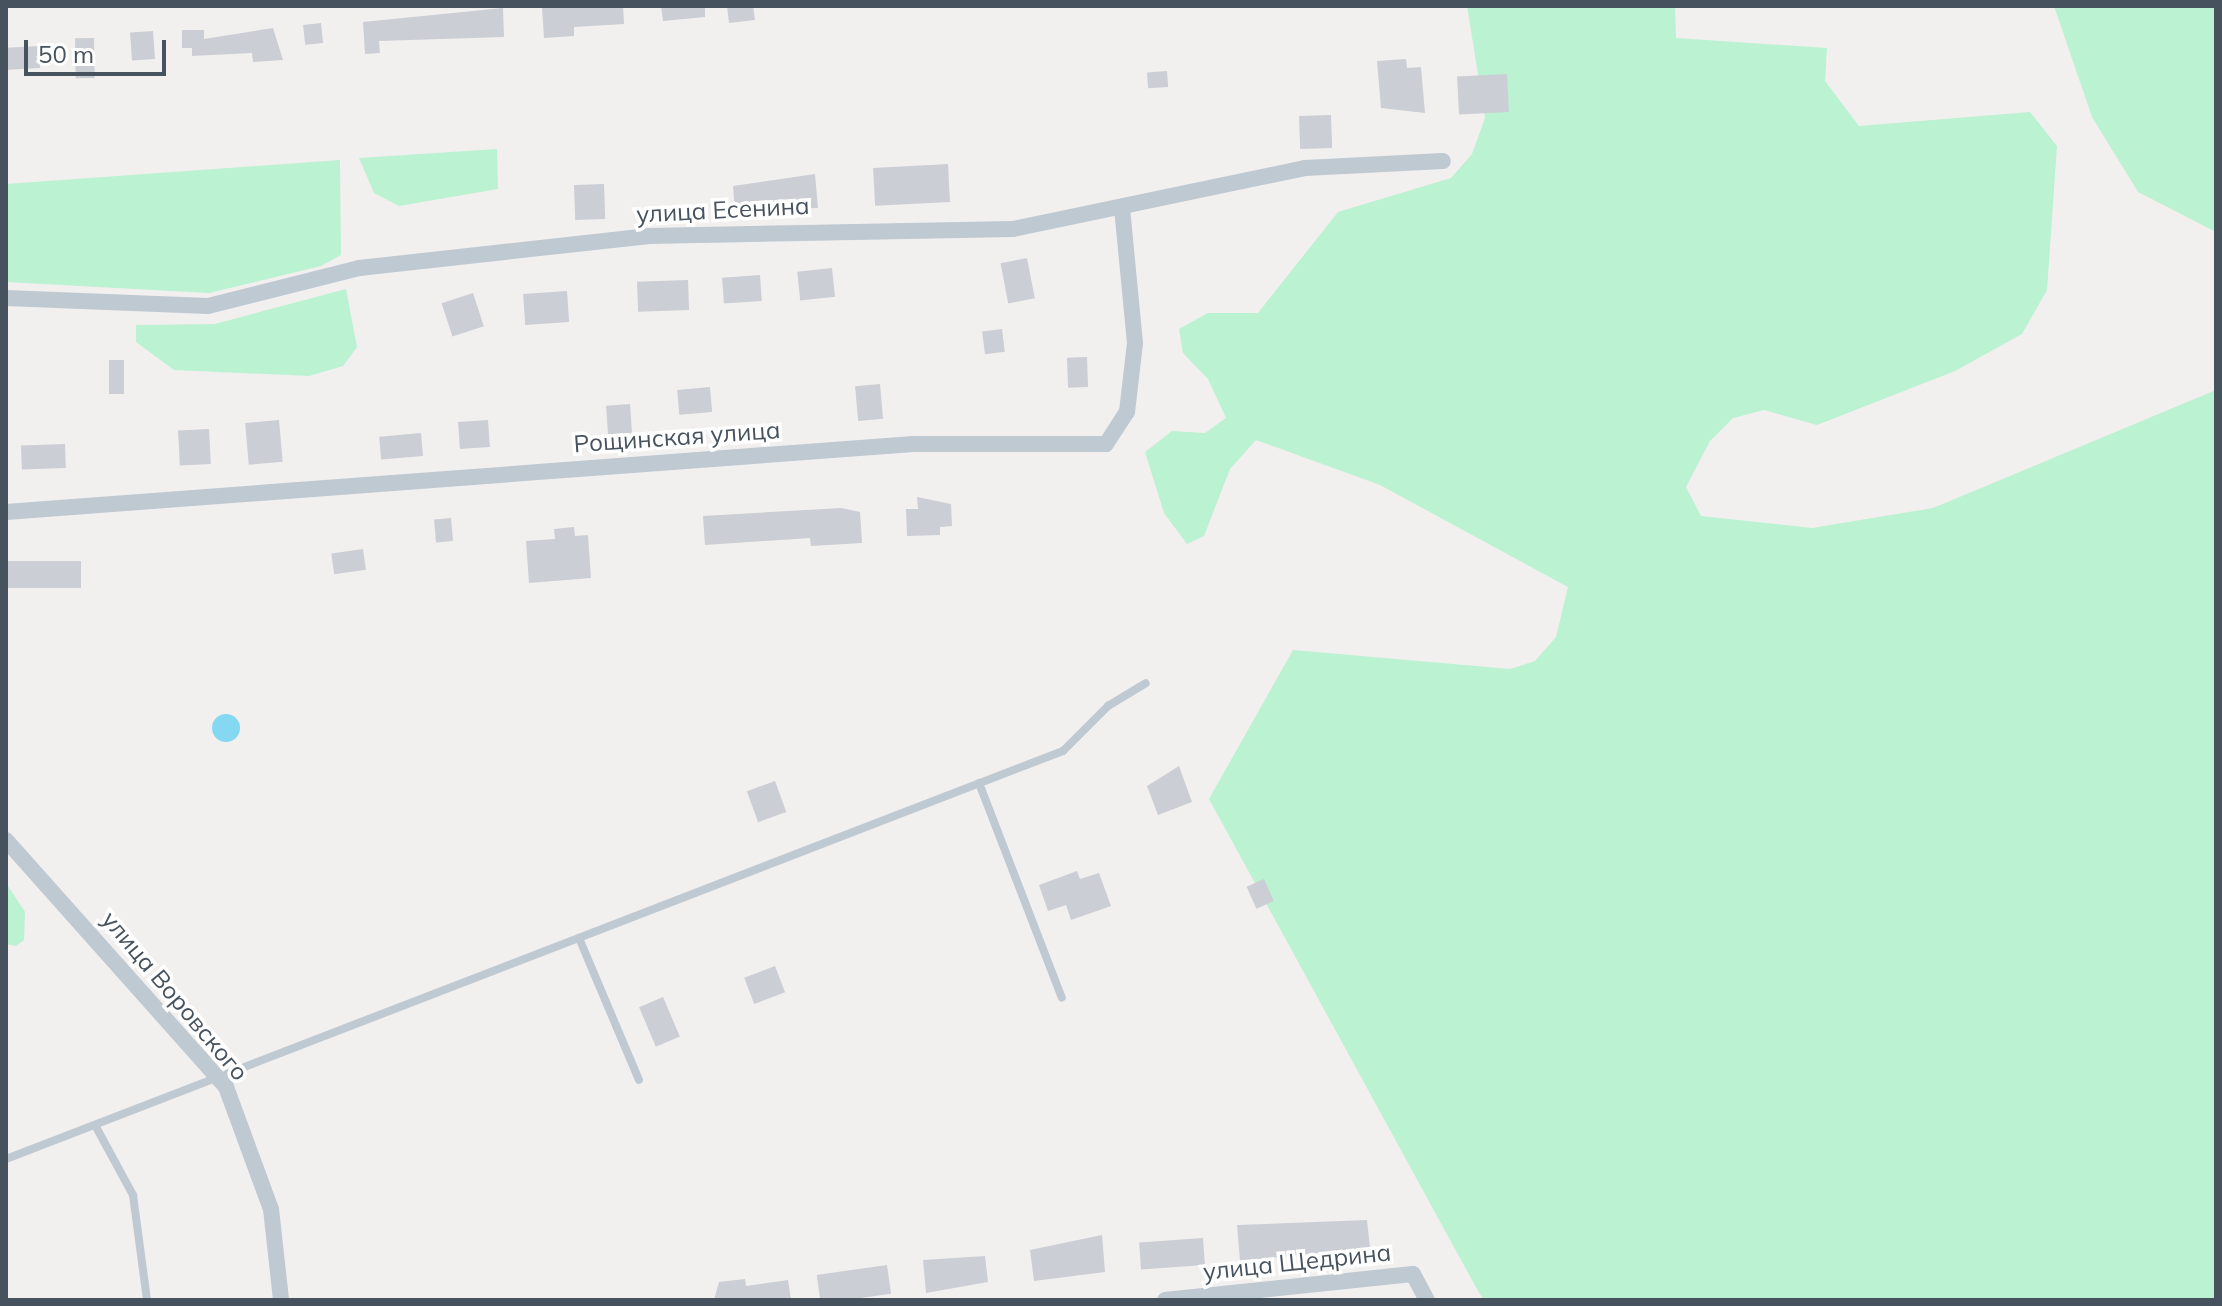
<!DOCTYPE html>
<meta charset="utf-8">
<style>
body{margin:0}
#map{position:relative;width:2222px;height:1306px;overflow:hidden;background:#f2efef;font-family:Mulish,sans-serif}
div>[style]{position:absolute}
.green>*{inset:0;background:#baf2d2}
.water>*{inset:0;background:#85d8f2}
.round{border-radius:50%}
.building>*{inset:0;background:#cbced4;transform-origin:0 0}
.lane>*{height:8px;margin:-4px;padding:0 4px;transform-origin:4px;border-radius:4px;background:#bec9d2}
.street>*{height:16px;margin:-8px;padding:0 8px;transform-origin:8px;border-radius:8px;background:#bec9d2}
span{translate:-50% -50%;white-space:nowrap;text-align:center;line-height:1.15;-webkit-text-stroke:7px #fff;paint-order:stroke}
.street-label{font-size:24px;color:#46525e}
.frame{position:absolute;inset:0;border:8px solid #46525e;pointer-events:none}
.scale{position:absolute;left:24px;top:40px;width:142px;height:36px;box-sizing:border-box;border:4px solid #46525e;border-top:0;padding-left:10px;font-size:24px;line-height:28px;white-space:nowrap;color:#46525e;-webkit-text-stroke:6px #fff;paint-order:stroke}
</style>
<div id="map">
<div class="green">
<div style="clip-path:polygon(1467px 6px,1675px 6px,1676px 38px,1827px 48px,1825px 81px,1859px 126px,2030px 112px,2057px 146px,2047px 290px,2022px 334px,1955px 371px,1817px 425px,1764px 410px,1733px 418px,1710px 441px,1686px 487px,1701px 516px,1812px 528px,1933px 508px,2216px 390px,2216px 1300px,1484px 1300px,1478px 1291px,1209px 799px,1293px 650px,1510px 669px,1535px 661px,1556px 637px,1568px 587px,1380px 485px,1256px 440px,1230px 469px,1204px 536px,1187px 544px,1164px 513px,1145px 452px,1172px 431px,1205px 433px,1226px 418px,1208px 379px,1183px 353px,1179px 329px,1208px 313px,1258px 313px,1338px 212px,1451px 178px,1472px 154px,1485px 118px)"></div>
<div style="clip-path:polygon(2054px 6px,2216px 6px,2216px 232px,2138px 192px,2092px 117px)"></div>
<div style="clip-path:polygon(497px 149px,498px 189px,399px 206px,374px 193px,359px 158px)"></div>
<div style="clip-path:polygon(340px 160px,341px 255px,321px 266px,209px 293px,6px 282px,6px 184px)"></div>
<div style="clip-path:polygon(346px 289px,357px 347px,343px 366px,309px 376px,174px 370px,136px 342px,136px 325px,215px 324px)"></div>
<div style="clip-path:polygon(6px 883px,25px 912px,24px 940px,16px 946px,6px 944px)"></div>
</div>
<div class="water">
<div class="round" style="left:212px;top:714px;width:28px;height:28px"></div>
</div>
<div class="building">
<div style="clip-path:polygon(623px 6px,624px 24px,574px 27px,574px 36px,544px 38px,542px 8px)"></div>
<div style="clip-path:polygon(661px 6px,705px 6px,705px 17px,663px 21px)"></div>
<div style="clip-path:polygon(727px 6px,753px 6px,755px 20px,729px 23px)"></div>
<div style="clip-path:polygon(503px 8px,504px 37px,379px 41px,380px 53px,365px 54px,363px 22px)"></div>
<div style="left:321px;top:23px;width:20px;height:18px;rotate:84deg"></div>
<div style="clip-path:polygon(273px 28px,283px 60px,253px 62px,252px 53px,192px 56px,192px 48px,182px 48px,182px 30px,204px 30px,204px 39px)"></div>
<div style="left:153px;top:31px;width:28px;height:23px;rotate:86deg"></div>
<div style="left:94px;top:38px;width:40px;height:19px;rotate:89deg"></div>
<div style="left:39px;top:46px;width:22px;height:32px;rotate:87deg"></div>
<div style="clip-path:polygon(1406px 59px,1407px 68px,1421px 67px,1425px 113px,1381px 108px,1377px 61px)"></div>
<div style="left:1167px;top:71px;width:16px;height:20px;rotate:86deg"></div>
<div style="left:1507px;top:74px;width:38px;height:50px;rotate:87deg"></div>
<div style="left:1331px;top:115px;width:33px;height:32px;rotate:88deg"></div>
<div style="left:948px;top:164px;width:38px;height:75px;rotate:87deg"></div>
<div style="clip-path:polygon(815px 174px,818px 208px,735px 210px,733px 186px)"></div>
<div style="left:604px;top:184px;width:35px;height:30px;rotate:88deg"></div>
<div style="left:1027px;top:258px;width:41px;height:27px;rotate:79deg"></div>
<div style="left:832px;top:268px;width:29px;height:35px;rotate:84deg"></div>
<div style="left:760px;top:275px;width:26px;height:38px;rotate:86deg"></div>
<div style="left:688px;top:280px;width:30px;height:51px;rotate:88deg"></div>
<div style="left:567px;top:291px;width:31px;height:44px;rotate:86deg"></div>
<div style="left:473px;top:293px;width:35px;height:33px;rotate:72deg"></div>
<div style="left:1002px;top:329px;width:23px;height:20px;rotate:83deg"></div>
<div style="left:1087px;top:357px;width:30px;height:20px;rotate:88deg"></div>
<div style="left:109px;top:360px;width:15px;height:34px"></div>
<div style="left:880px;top:384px;width:35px;height:25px;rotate:85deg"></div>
<div style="left:710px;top:387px;width:25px;height:33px;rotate:85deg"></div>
<div style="left:630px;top:404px;width:32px;height:24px;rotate:86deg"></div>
<div style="left:279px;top:420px;width:42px;height:34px;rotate:85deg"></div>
<div style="left:488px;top:420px;width:27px;height:30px;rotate:86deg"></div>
<div style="left:209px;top:429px;width:35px;height:31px;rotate:87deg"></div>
<div style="left:421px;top:433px;width:23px;height:42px;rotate:85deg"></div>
<div style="left:65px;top:444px;width:24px;height:44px;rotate:88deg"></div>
<div style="clip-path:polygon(917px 497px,951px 504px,952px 526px,940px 527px,940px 535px,907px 536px,906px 509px,918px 509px)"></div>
<div style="clip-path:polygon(841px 508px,860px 512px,862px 543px,811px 546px,810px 538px,705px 545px,703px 516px)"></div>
<div style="left:451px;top:518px;width:23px;height:17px;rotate:85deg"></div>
<div style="clip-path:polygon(574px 527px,575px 536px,588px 535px,591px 578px,529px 583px,526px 541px,555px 539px,554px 529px)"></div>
<div style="left:363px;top:549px;width:21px;height:32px;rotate:82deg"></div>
<div style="left:6px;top:561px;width:75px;height:27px"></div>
<div style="clip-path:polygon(1179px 766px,1192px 802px,1158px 815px,1147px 786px)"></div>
<div style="left:775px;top:781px;width:33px;height:30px;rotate:70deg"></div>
<div style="clip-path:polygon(1077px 871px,1080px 879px,1099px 873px,1111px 906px,1071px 920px,1066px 905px,1048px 911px,1039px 885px)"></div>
<div style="left:1264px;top:879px;width:24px;height:19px;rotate:66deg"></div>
<div style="left:775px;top:966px;width:28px;height:33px;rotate:69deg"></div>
<div style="left:663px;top:997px;width:43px;height:26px;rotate:67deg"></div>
<div style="clip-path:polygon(1367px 1220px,1370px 1248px,1240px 1261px,1237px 1225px)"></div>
<div style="clip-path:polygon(1102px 1235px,1105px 1272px,1034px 1281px,1030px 1250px)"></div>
<div style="left:1203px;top:1238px;width:27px;height:64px;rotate:86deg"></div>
<div style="clip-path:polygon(985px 1256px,988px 1282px,926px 1293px,923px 1260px)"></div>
<div style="left:887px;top:1265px;width:29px;height:71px;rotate:82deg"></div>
<div style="clip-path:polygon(745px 1279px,746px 1286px,788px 1280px,791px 1300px,714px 1300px,719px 1282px)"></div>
</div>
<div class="lane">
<div style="left:979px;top:783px;width:230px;rotate:68.9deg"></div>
<div style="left:579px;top:938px;width:154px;rotate:67.1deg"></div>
<div style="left:95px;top:1125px;width:80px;rotate:61.5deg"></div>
<div style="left:133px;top:1195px;width:106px;rotate:82.4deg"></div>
<div style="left:6px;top:1159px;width:1133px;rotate:-21.11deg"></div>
<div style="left:1063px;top:751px;width:64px;rotate:-45deg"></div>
<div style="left:1108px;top:706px;width:44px;rotate:-31.2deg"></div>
</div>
<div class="street">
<div style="left:6px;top:298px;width:202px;rotate:2.3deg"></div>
<div style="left:208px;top:306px;width:156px;rotate:-14.1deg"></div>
<div style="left:359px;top:268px;width:292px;rotate:-6.3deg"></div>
<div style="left:649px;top:236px;width:364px;rotate:-1.1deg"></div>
<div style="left:1013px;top:229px;width:298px;rotate:-11.8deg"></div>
<div style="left:1305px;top:168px;width:138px;rotate:-2.9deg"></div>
<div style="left:6px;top:512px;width:910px;rotate:-4.29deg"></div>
<div style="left:913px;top:444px;width:193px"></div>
<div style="left:1106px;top:444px;width:38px;rotate:-57deg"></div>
<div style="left:1127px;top:412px;width:69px;rotate:-83.4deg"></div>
<div style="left:1135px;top:343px;width:137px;rotate:-95.5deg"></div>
<div style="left:6px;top:840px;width:331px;rotate:48.3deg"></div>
<div style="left:226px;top:1087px;width:130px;rotate:69.8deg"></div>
<div style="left:271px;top:1209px;width:92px;rotate:83.7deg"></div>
<div style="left:1165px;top:1300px;width:249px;rotate:-6deg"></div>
<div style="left:1413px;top:1274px;width:30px;rotate:62deg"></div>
</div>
<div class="street-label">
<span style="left:723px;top:210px;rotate:-3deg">улица Есенина</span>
<span style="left:677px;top:437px;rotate:-4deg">Рощинская улица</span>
<span style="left:175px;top:996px;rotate:50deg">улица Воровского</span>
<span style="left:1297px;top:1262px;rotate:-6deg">улица Щедрина</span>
</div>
<div class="frame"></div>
<div class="scale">50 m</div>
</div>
